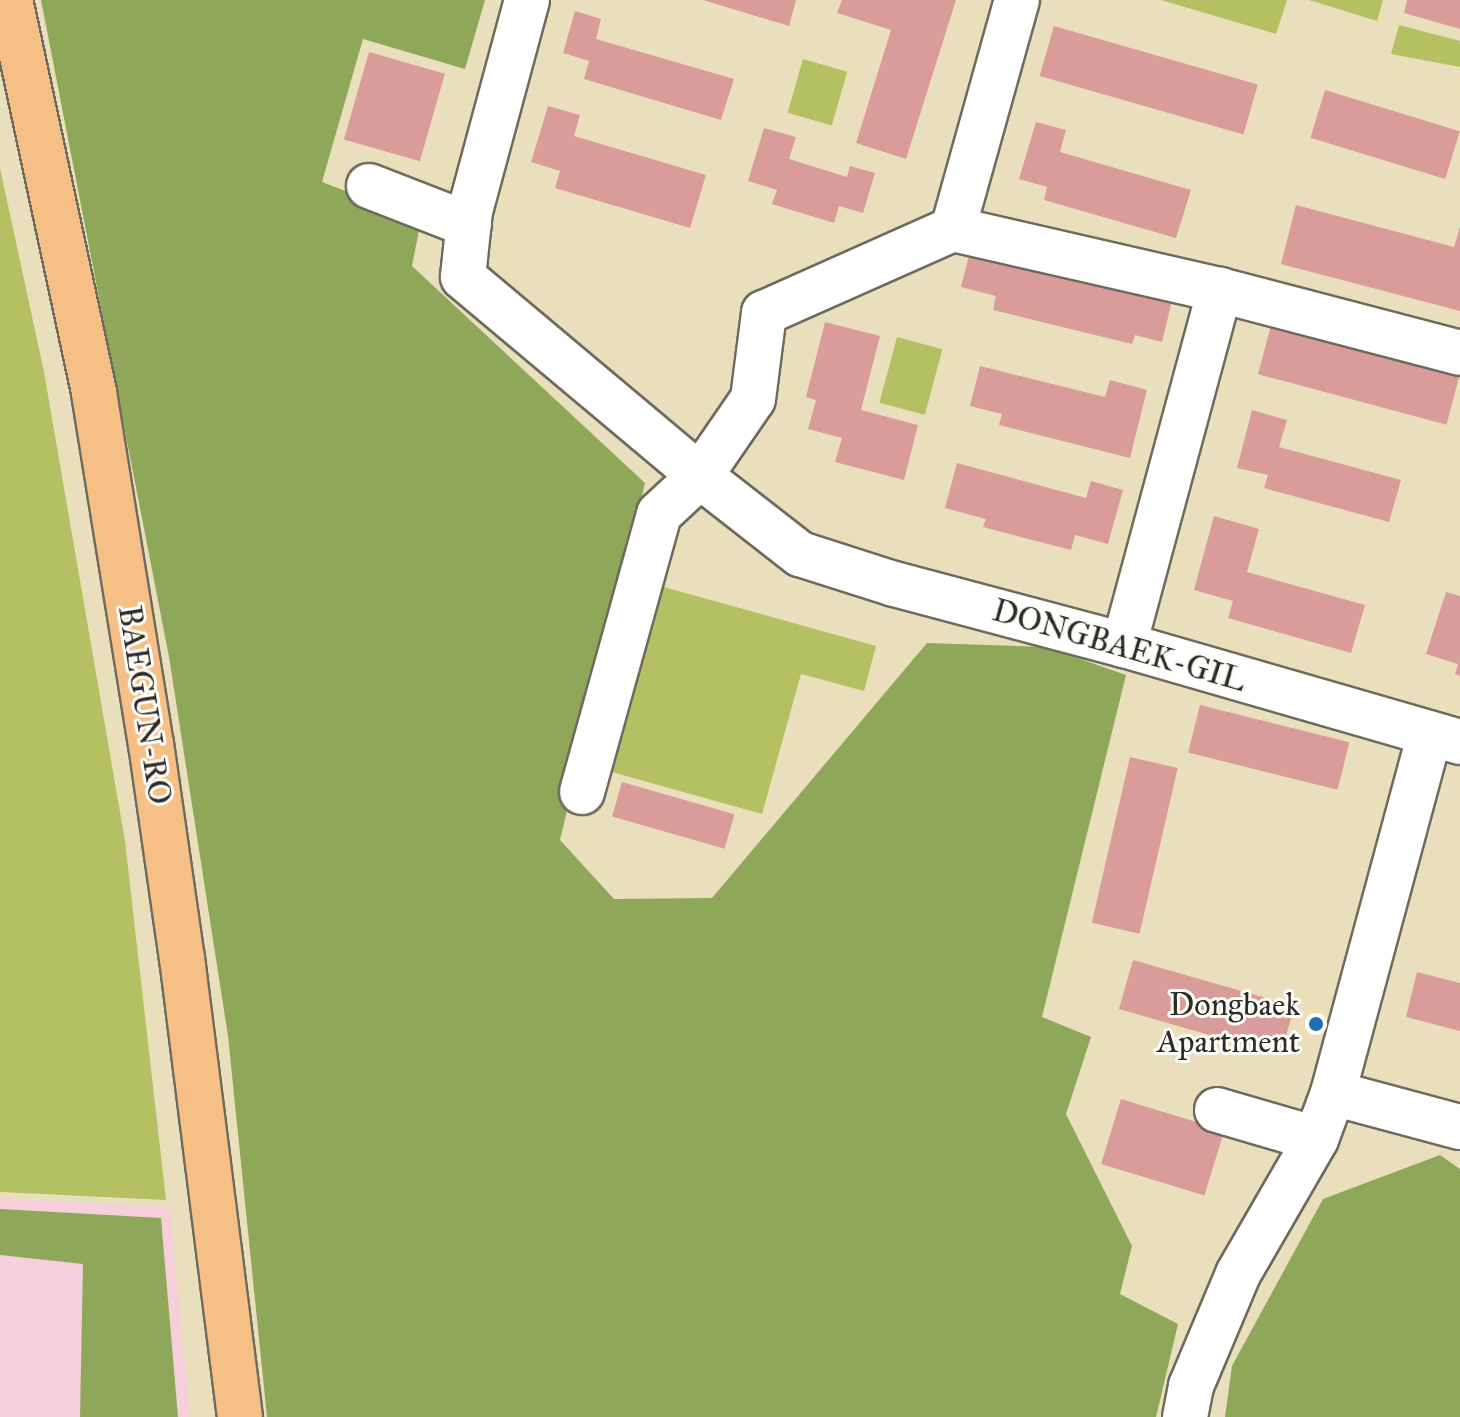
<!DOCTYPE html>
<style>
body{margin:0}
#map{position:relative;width:1460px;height:1417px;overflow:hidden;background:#eadfbc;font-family:"IM FELL Great Primer",serif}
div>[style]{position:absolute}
.built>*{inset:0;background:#f5cfda}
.green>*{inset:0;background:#b4c163;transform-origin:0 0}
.forest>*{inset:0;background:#8fa759}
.building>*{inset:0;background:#da9c9a;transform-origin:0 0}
.roads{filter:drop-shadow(2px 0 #6e6a5e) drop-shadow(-2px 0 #6e6a5e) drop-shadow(0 2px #6e6a5e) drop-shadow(0 -2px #6e6a5e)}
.minor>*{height:44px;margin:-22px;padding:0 22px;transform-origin:22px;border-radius:22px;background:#fff}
.major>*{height:44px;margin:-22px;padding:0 22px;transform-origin:22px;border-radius:22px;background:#f5bf86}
.dots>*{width:22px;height:22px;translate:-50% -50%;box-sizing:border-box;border:4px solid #fdfcf7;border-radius:50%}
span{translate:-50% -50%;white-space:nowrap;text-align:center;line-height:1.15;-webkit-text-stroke:6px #fdfcf7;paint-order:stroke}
.street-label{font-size:32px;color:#2b2b2b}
.poi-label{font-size:32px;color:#2b2b2b}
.right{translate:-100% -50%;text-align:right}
</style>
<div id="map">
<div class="built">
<div style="clip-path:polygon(0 1198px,170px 1207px,190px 1417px,0 1417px)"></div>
</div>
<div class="green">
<div style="clip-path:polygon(1161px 0,1287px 0,1276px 34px)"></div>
<div style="clip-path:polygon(1309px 0,1383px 0,1377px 21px)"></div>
<div style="clip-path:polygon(1399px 25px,1460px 41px,1460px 67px,1391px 54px)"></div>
<div style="left:803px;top:59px;width:46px;height:56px;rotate:16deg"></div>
<div style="clip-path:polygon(0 168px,44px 372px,125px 841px,166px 1200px,0 1192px)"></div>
<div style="left:897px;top:337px;width:47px;height:68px;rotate:15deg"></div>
<div style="clip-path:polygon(653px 584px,876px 646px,864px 691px,801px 674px,762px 814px,601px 769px)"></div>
</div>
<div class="forest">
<div style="clip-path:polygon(41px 0,485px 0,465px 69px,363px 39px,322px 182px,421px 220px,412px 266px,645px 483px,560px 840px,614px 899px,712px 898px,927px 643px,1046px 647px,1126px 675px,1042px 1017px,1091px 1037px,1066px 1114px,1132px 1246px,1120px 1294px,1178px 1324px,1156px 1417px,267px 1417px,228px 1036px,169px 657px)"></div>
<div style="clip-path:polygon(1440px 1155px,1460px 1169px,1460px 1417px,1225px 1417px,1232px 1366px,1323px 1199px)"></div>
<div style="clip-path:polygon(0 1209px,161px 1218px,178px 1417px,80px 1417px,83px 1264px,0 1255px)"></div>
</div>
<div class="building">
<div style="clip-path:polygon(703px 0,796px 0,789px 26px)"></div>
<div style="clip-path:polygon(842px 0,956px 0,906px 159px,856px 143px,891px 30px,837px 13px)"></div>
<div style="clip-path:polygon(1407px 0,1460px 0,1460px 29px,1404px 13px)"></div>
<div style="clip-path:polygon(575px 11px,601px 19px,596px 39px,734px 79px,721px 120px,584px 79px,589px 61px,563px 53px)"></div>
<div style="left:1054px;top:26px;width:212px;height:52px;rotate:16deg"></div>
<div style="left:369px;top:52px;width:79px;height:91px;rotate:16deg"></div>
<div style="left:1325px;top:90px;width:141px;height:50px;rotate:17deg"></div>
<div style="clip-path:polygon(548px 106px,580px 115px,574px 136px,706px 175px,690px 228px,555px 188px,560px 171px,531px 162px)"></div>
<div style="clip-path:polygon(1036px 122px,1066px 130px,1060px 152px,1191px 190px,1176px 238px,1044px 200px,1047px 187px,1019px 179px)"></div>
<div style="clip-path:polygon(764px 128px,796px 137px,789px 159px,847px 177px,850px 166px,875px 173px,863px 213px,839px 206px,834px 223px,772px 204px,777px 190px,748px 181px)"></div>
<div style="clip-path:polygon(1296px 205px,1454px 247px,1460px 227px,1460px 311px,1281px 264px)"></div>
<div style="clip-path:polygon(970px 251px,1172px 301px,1162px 342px,1135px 335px,1132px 344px,993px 310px,996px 296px,961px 287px)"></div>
<div style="clip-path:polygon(825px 322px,880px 336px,861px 410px,918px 425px,904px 480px,835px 462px,842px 438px,808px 429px,816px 400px,806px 397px)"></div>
<div style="left:1272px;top:322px;width:195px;height:54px;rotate:15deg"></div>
<div style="clip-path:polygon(980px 366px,1105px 397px,1110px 380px,1147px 390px,1130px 458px,999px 425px,1002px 414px,970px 406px)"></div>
<div style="clip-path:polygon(1252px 410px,1287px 420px,1279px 447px,1401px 480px,1389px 522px,1264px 488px,1268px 475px,1237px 468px)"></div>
<div style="clip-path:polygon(957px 463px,1086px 498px,1091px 481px,1123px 490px,1108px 544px,1075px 535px,1071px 550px,983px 527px,986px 519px,945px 508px)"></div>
<div style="clip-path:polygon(1214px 516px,1259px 529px,1247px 572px,1365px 605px,1351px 653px,1228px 618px,1233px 601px,1194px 590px)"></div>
<div style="clip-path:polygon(1446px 592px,1460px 596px,1460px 676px,1455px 674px,1458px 664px,1426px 654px)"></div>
<div style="left:1200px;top:705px;width:154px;height:49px;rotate:14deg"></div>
<div style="left:1130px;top:757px;width:49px;height:170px;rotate:13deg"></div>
<div style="left:622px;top:782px;width:117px;height:36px;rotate:16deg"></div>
<div style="left:1133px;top:960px;width:168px;height:51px;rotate:16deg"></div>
<div style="clip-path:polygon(1417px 972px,1460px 983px,1460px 1031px,1406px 1017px)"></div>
<div style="left:1121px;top:1099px;width:108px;height:68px;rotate:17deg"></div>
</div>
<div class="roads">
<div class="minor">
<div style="left:527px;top:0;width:219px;rotate:105.1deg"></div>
<div style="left:470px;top:211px;width:66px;rotate:96.1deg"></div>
<div style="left:463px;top:277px;width:309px;rotate:40deg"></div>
<div style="left:700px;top:476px;width:127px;rotate:38deg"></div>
<div style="left:800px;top:554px;width:99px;rotate:17.7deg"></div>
<div style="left:894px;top:584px;width:238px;rotate:14.9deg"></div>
<div style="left:1124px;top:645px;width:350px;rotate:16.1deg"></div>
<div style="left:369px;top:186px;width:107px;rotate:21.3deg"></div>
<div style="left:953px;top:229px;width:238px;rotate:-74.4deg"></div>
<div style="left:1124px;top:645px;width:368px;rotate:-74.9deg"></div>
<div style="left:582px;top:792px;width:288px;rotate:-74.5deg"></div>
<div style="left:659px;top:514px;width:56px;rotate:-42.8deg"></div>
<div style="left:700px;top:476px;width:93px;rotate:-55.5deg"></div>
<div style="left:753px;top:399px;width:87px;rotate:-82.7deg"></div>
<div style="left:764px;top:313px;width:207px;rotate:-24deg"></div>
<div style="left:953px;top:229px;width:274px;rotate:12.9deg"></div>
<div style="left:1220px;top:290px;width:248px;rotate:14.7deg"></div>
<div style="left:1333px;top:1093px;width:131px;rotate:15deg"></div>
<div style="left:1217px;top:1110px;width:103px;rotate:16.3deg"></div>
<div style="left:1185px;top:1417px;width:32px;rotate:-79deg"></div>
<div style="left:1191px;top:1386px;width:121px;rotate:-67.2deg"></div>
<div style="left:1238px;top:1274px;width:156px;rotate:-60deg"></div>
<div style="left:1316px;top:1139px;width:49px;rotate:-69.7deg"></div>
<div style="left:1333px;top:1093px;width:372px;rotate:-74.9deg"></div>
</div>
<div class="major">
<div style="left:10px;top:0;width:402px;rotate:77.9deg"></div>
<div style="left:94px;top:393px;width:356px;rotate:80.8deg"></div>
<div style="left:151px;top:744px;width:216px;rotate:81.8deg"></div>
<div style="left:182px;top:958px;width:463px;rotate:82.8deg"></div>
</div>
</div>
<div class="dots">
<div style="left:1316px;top:1024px;background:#1f6fb2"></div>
</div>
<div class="street-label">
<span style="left:1119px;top:646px;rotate:16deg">DONGBAEK-GIL</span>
<span style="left:144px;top:705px;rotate:81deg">BAEGUN-RO</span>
</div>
<div class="poi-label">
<span class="right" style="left:1300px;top:1024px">Dongbaek<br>Apartment</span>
</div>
</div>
